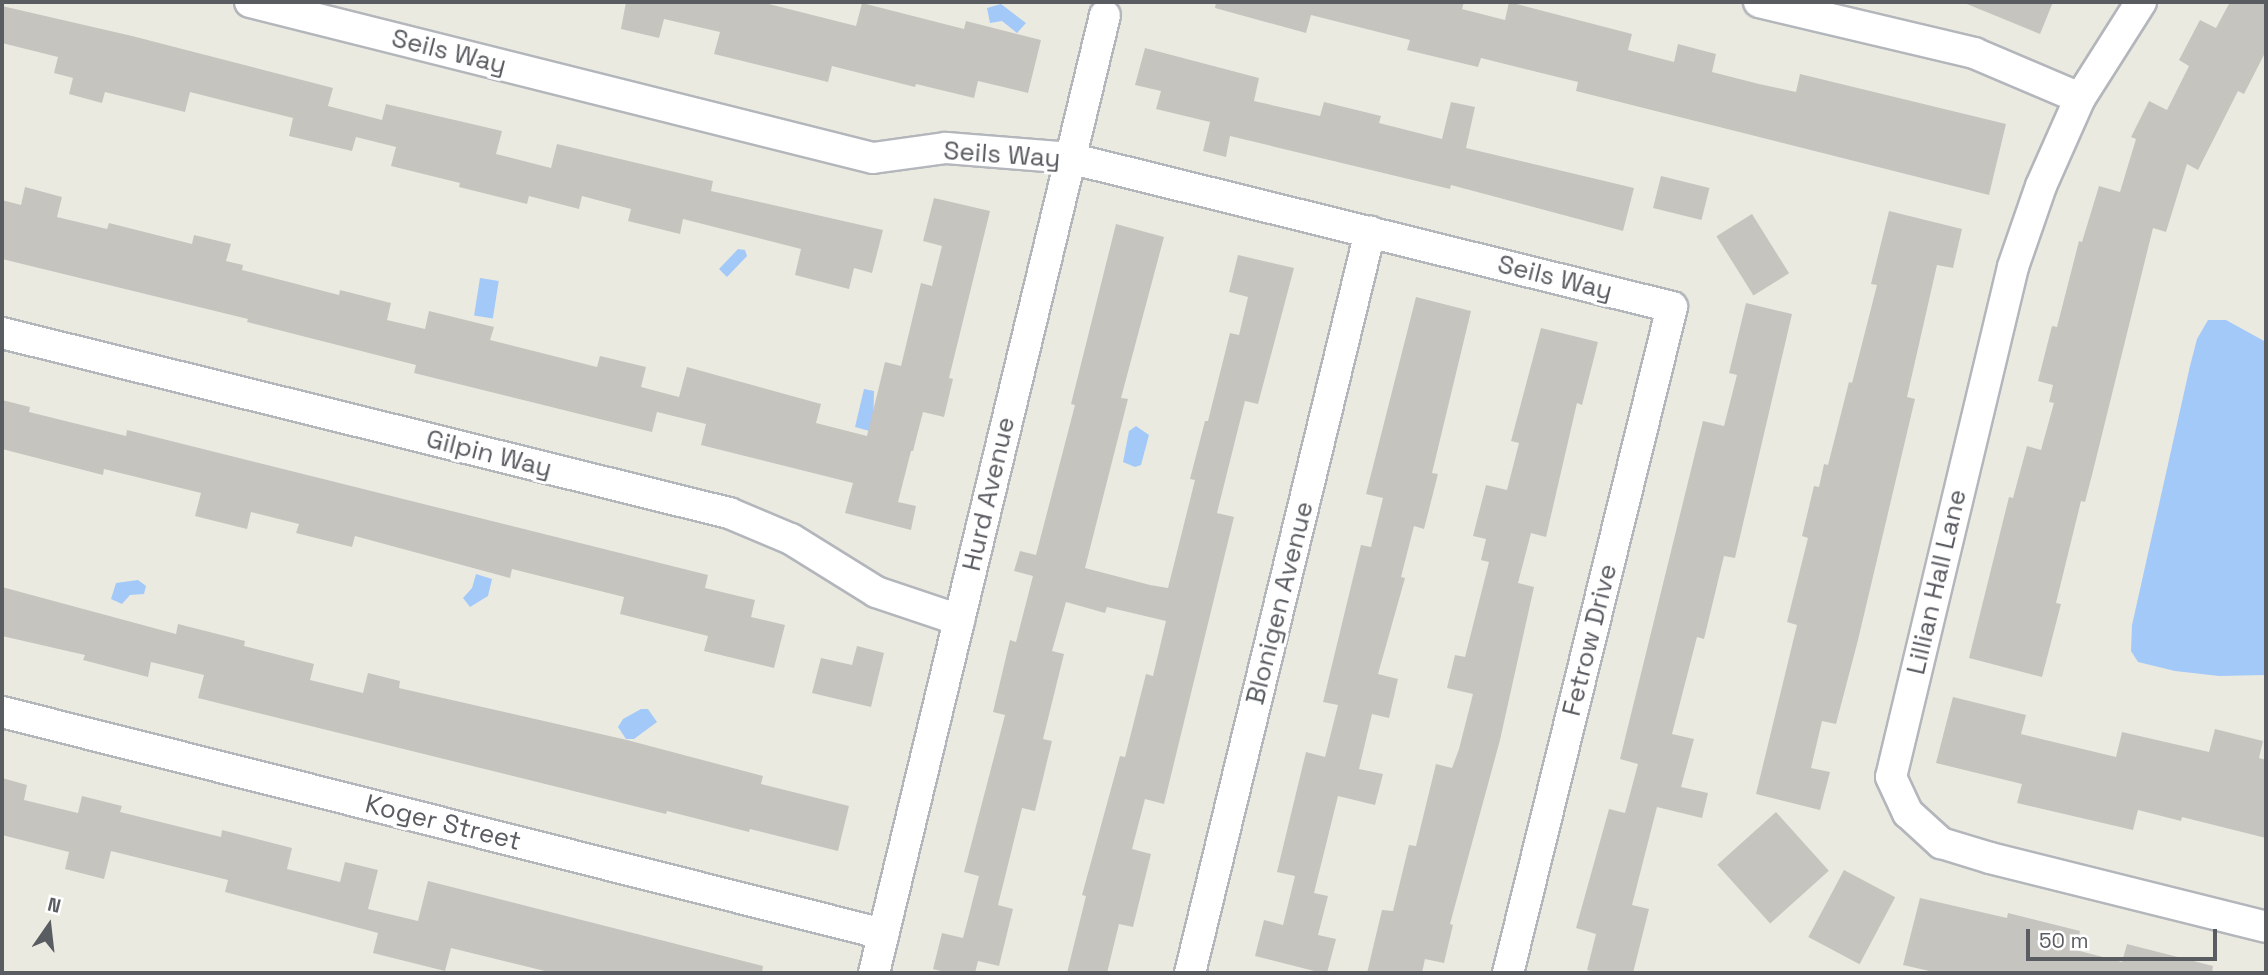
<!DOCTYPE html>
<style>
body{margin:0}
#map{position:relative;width:2268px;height:975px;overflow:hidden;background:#ebeae1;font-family:"Space Grotesk",sans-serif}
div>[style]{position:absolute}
.water>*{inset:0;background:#a3c9f9;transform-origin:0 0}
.building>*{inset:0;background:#c6c4be;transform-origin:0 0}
.roads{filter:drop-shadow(2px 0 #b3b6bb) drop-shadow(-2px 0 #b3b6bb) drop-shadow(0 2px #b3b6bb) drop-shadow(0 -2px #b3b6bb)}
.minor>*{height:30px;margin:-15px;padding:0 15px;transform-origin:15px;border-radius:15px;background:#fff}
span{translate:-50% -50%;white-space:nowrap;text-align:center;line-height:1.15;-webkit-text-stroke:6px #fff;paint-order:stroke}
.street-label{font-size:26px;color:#595c61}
.frame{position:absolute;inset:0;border:4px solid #595c61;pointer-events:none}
.north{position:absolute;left:14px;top:891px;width:70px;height:70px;-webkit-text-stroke:5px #fff;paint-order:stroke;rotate:14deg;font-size:19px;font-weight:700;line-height:28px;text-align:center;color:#595c61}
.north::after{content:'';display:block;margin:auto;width:24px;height:32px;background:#595c61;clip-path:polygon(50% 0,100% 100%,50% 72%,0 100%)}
.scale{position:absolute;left:2026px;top:929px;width:191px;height:32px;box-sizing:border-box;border:4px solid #595c61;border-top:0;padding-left:9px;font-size:21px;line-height:24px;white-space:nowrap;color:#595c61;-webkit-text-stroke:5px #fff;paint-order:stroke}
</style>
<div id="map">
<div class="water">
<div style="clip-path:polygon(1001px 4px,1026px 23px,1017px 33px,1002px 21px,990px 23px,987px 8px)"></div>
<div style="clip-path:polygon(738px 249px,745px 250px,747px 256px,727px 277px,719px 269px)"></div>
<div style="left:480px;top:278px;width:19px;height:38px;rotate:9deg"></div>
<div style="clip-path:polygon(2208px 320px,2226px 320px,2266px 342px,2266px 675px,2219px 676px,2175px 671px,2138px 662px,2131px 651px,2132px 625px,2190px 366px,2197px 339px)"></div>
<div style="clip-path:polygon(864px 389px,874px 391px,873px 432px,855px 427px)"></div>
<div style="clip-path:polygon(1136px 426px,1149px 435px,1141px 465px,1135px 467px,1123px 462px,1129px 431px)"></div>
<div style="clip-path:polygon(476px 574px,492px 579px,488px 596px,470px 607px,463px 598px,472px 588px)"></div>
<div style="clip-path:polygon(138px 580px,146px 586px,144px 594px,130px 595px,122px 604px,111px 599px,116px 583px)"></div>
<div style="clip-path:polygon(641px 709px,648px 709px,657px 722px,634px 739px,626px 739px,618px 727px,623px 719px)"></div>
</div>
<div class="building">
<div style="clip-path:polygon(626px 2px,761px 2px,856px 26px,862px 3px,964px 29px,966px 21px,1041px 40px,1028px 93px,978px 81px,974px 98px,916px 84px,915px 87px,832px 66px,828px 82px,714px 54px,720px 32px,664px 19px,659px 38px,621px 29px)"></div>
<div style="clip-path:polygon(1216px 2px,1464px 2px,1462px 9px,1505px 20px,1509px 2px,1632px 34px,1628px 50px,1674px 62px,1678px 44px,1716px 54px,1712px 72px,1759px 84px,1796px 92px,1800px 74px,2006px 124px,1989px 195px,1576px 91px,1578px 82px,1481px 58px,1478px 67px,1407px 50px,1410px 40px,1311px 15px,1306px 33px,1215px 8px)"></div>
<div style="clip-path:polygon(1962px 2px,2053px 2px,2040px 34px)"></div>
<div style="clip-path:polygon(2230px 2px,2266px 2px,2266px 51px,2244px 94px,2238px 91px,2198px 170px,2187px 164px,2166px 232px,2153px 228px,2092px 475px,2085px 502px,2081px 501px,2056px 603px,2061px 604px,2042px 677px,1969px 658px,2009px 497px,2013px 498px,2027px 446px,2041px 450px,2054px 403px,2049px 402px,2053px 385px,2038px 381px,2052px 326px,2057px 327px,2079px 241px,2082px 242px,2099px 186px,2120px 192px,2136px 139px,2131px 137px,2149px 101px,2167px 110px,2189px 66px,2179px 60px,2200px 20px,2216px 28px)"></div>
<div style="clip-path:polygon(2px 6px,132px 36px,333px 88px,328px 106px,382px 120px,386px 104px,502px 131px,496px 154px,551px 168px,557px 144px,713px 181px,711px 191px,883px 230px,872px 273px,854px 268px,849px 289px,795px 275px,801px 249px,683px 219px,680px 234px,628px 221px,631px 209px,582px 196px,579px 209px,529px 196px,527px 204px,459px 187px,460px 183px,391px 166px,396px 147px,356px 137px,352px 151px,289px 136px,293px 118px,190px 92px,185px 112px,105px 92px,102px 103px,69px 94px,73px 78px,54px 73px,58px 57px,2px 43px)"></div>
<div style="clip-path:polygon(1145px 48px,1259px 78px,1254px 101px,1320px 116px,1324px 102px,1381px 116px,1379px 123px,1442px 139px,1451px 102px,1475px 107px,1466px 148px,1634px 188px,1623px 231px,1451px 185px,1450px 189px,1230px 136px,1226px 157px,1203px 151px,1210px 122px,1156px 109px,1161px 91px,1135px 85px)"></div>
<div style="left:1661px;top:176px;width:50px;height:33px;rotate:14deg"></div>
<div style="clip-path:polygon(25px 187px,62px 197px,57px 217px,107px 229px,109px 223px,192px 244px,194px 235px,231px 244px,226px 261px,243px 265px,242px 270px,339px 295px,340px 290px,391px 303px,387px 320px,425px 329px,429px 311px,494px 327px,490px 340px,597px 367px,600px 356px,646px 367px,641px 387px,679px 397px,687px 367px,821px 404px,816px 423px,867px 436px,885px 362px,901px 366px,921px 283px,932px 286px,942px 246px,923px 241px,934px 198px,990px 211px,949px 378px,953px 379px,944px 417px,923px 412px,913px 451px,911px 451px,898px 502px,916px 506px,911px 530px,845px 513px,853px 483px,701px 445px,706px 424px,657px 412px,652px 432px,414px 373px,416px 365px,247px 322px,248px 319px,2px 259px,2px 200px,21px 205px)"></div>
<div style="clip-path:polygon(1889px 211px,1962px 229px,1953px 268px,1937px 265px,1907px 397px,1915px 399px,1858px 640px,1836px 724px,1822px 721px,1811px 768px,1830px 772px,1820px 810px,1756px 794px,1797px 625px,1787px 622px,1808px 538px,1802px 536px,1814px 486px,1819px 487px,1824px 464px,1828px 465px,1849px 382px,1852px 383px,1877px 285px,1871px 284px)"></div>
<div style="left:1752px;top:214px;width:70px;height:42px;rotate:58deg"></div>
<div style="clip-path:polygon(1116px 224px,1164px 237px,1121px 398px,1128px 399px,1085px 568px,1150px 585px,1168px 588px,1195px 480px,1190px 479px,1205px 421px,1208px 421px,1230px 333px,1239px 335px,1248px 297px,1229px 292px,1238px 255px,1294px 268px,1258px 404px,1245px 401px,1217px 513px,1234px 517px,1164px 804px,1145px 799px,1132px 849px,1151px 854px,1133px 927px,1119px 924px,1107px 973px,1067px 973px,1086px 896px,1082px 895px,1120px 756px,1125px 757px,1146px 674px,1153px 676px,1166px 621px,1107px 607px,1105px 613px,1066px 602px,1052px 651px,1064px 654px,1043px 739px,1052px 741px,1035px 811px,1022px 808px,998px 905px,1013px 909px,999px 966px,978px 961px,975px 973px,949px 973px,933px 969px,942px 933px,963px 938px,979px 876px,964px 872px,1005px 715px,993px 712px,1010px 640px,1016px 642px,1033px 576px,1014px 571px,1020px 551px,1036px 555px,1075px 405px,1071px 404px)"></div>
<div style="clip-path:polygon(1416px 297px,1471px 311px,1432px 473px,1438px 474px,1424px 529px,1414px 526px,1401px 577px,1405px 578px,1378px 674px,1398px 679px,1389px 718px,1372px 714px,1359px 769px,1383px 774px,1375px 805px,1338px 796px,1314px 893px,1328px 896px,1318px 935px,1336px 939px,1327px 973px,1322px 973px,1255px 956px,1264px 920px,1283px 925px,1295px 876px,1277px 872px,1306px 752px,1325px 757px,1338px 705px,1323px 702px,1361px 545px,1371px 547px,1383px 498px,1366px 494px)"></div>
<div style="clip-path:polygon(1746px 303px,1792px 314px,1735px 558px,1724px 556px,1704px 639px,1697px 637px,1672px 734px,1694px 739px,1681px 787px,1708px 793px,1702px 818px,1657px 807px,1632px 905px,1649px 909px,1633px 973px,1599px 973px,1587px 970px,1596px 934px,1576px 928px,1609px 809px,1625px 813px,1638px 764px,1620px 759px,1703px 421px,1724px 426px,1737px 375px,1729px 373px)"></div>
<div style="clip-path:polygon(1541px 328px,1598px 342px,1582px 405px,1577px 403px,1546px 537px,1531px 533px,1518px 583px,1534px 587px,1500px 740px,1450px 924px,1453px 925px,1444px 963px,1425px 959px,1422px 973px,1367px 973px,1382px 910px,1393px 911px,1409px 845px,1416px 846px,1436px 764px,1452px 768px,1459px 749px,1473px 694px,1447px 688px,1455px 655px,1465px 657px,1489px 562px,1481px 560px,1486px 539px,1473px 536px,1486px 485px,1507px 490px,1519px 443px,1511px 441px)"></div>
<div style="clip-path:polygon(2px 400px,30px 407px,29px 412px,126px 436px,127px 430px,708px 575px,705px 588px,755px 600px,751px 617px,785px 625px,774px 668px,704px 651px,708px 636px,620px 614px,624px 597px,512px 569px,510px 578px,355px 536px,352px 547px,296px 533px,299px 524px,251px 512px,247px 529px,195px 516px,201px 493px,104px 469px,103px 475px,2px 449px)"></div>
<div style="clip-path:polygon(2px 587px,176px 634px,178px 624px,245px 641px,244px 646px,314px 664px,310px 680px,363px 693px,368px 673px,400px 681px,399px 688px,627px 740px,763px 776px,761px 784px,849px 806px,838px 851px,750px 829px,749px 832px,667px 811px,666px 814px,198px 698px,204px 675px,151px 662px,148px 677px,83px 660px,85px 655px,2px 636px)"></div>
<div style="clip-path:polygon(857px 646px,884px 653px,871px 707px,812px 693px,821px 658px,852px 665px)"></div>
<div style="clip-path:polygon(1953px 697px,2026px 715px,2021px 734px,2116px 757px,2122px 732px,2209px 752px,2215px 729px,2263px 741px,2259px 758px,2266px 760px,2266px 838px,2182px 817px,2181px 821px,2138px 810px,2133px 830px,2017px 803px,2022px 784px,1936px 763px)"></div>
<div style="clip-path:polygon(2px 778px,27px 785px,24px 800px,78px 813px,82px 796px,122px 806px,120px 812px,221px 837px,222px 830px,292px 848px,287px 869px,340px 882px,345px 862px,378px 870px,368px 909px,418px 921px,428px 881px,763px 966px,762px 973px,553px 973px,451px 948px,445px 971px,373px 953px,378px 933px,225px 892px,228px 880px,111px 851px,104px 879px,65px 869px,69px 852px,2px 835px)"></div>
<div style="left:1776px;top:812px;width:79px;height:79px;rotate:48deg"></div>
<div style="left:1844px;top:870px;width:58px;height:76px;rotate:28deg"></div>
<div style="clip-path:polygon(1920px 898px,2007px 918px,2008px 913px,2080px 931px,2076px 950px,2122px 962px,2127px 944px,2213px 966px,2212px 973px,1938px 973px,1903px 965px)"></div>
</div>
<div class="roads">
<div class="minor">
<div style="left:250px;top:2px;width:642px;rotate:14.06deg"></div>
<div style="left:873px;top:158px;width:74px;rotate:-7.8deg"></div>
<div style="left:946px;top:148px;width:123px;rotate:4.6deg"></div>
<div style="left:1069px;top:158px;width:621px;rotate:13.88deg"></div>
<div style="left:1672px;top:307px;width:686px;rotate:103.83deg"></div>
<div style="left:1759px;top:2px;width:221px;rotate:13.3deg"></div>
<div style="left:1974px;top:53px;width:115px;rotate:23deg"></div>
<div style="left:2141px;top:2px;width:114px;rotate:122.4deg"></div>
<div style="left:2080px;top:98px;width:96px;rotate:113.9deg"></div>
<div style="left:2041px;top:186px;width:86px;rotate:109.1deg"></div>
<div style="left:2013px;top:267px;width:524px;rotate:103.45deg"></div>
<div style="left:1891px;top:777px;width:40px;rotate:65deg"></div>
<div style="left:1908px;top:813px;width:45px;rotate:42.3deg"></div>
<div style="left:1941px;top:843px;width:51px;rotate:17deg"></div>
<div style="left:1990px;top:858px;width:284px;rotate:14deg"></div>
<div style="left:2px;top:333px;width:749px;rotate:13.91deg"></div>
<div style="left:729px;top:513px;width:67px;rotate:22.8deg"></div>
<div style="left:791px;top:539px;width:100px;rotate:31.9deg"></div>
<div style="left:876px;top:592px;width:88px;rotate:18.6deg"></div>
<div style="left:2px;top:712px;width:909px;rotate:14.14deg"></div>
<div style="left:874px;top:973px;width:985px;rotate:-76.44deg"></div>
<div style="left:1190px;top:973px;width:763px;rotate:-76.35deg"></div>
</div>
</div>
<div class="street-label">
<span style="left:449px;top:52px;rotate:14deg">Seils Way</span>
<span style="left:1002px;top:155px;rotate:4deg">Seils Way</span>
<span style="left:1555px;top:278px;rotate:14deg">Seils Way</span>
<span style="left:489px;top:454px;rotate:14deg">Gilpin Way</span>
<span style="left:989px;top:494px;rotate:-77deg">Hurd Avenue</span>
<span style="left:1937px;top:582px;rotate:-77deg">Lillian Hall Lane</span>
<span style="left:1280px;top:603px;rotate:-76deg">Blonigen Avenue</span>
<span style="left:1590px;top:640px;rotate:-76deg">Fetrow Drive</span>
<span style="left:443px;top:823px;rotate:14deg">Koger Street</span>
</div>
<div class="frame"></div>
<div class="north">N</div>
<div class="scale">50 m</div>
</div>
